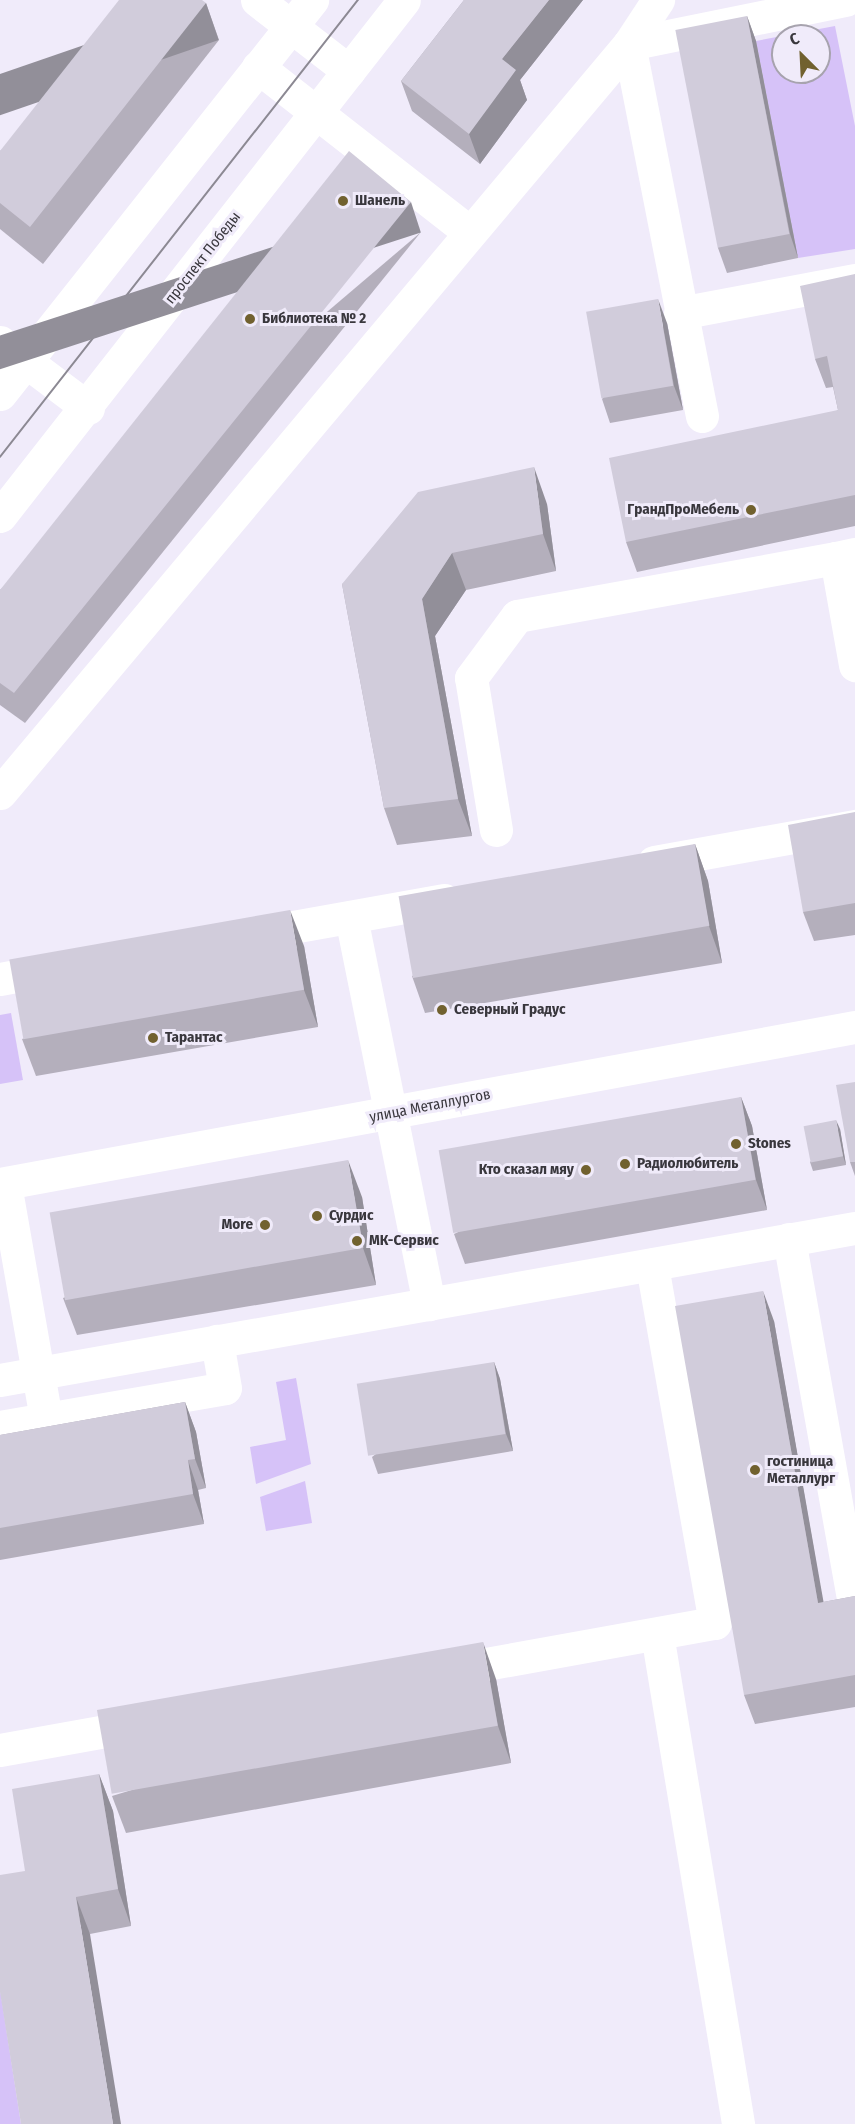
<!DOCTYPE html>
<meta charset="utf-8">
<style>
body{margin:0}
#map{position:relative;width:855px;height:2124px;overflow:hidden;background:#f0ebfa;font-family:"Fira Sans Condensed",sans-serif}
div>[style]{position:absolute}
.green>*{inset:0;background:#d6c2f8}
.minor>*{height:33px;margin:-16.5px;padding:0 16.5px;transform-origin:16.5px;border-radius:16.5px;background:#fff}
.tram>*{height:1.5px;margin:-0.75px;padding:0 0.75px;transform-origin:0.75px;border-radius:0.75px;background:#8c8993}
.wall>*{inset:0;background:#b4afbc}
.shaded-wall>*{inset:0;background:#928f99;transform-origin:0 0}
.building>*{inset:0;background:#d1ccdb;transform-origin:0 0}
.dots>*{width:16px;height:16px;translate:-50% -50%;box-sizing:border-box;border:3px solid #f0ebfa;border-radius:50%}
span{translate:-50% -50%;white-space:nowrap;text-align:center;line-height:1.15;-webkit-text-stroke:6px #f0ebfa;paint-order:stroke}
.poi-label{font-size:15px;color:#39373d;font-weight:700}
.left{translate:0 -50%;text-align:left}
.right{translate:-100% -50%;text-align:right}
.street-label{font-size:15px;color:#39373d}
.north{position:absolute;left:771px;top:24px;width:60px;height:60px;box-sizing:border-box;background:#f0ebfa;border:2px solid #a7a3ae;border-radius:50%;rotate:336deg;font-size:16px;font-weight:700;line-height:24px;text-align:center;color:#39373d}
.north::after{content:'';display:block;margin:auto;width:21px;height:27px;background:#71612f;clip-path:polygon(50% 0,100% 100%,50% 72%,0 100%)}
</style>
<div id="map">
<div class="green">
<div style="clip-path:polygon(evenodd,835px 26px,855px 126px,855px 249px,798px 258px,756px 41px,835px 26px,783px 36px,819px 36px,819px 72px,783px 72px,783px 36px)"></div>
<div style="clip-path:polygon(11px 1013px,23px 1080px,0 1084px,0 1015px)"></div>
<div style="clip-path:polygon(296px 1378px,311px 1464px,256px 1484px,250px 1447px,286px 1440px,276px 1382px)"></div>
<div style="clip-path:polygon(305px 1481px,312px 1523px,266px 1531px,260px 1497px)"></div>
<div style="clip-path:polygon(0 1989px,21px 2124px,0 2124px)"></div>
</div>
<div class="minor">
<div style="left:257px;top:0;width:116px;rotate:37.7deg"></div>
<div style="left:258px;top:67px;width:268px;rotate:38deg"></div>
<div style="left:680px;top:313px;width:178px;rotate:-10.7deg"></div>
<div style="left:0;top:342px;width:110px;rotate:36.9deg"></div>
<div style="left:0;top:394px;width:503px;rotate:-51.63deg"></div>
<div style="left:702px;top:416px;width:379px;rotate:-101.1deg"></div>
<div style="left:629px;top:44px;width:221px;rotate:-11.5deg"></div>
<div style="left:0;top:516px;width:655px;rotate:-51.94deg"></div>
<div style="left:855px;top:554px;width:19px;rotate:168deg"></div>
<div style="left:836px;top:558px;width:109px;rotate:79.9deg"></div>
<div style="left:0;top:793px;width:978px;rotate:-49.98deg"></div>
<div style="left:629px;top:44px;width:53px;rotate:-56.6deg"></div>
<div style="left:496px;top:830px;width:154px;rotate:-99.3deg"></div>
<div style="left:471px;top:678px;width:77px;rotate:-53.4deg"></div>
<div style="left:517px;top:616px;width:324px;rotate:-10.3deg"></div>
<div style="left:654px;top:862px;width:204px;rotate:-10.2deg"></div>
<div style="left:351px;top:917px;width:395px;rotate:78.6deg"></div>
<div style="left:253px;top:934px;width:194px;rotate:-10.1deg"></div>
<div style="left:0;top:979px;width:55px;rotate:-10.5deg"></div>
<div style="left:0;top:1184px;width:869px;rotate:-10.41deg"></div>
<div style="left:5px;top:1184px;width:239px;rotate:80.1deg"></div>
<div style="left:789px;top:1239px;width:366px;rotate:79.9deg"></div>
<div style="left:0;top:1380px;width:868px;rotate:-10.08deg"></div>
<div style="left:0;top:1427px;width:228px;rotate:-9.8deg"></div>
<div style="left:225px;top:1388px;width:48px;rotate:-99.7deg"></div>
<div style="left:657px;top:1634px;width:497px;rotate:80.6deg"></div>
<div style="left:447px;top:1671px;width:272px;rotate:-10.2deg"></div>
<div style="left:715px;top:1623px;width:364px;rotate:-100deg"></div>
<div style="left:0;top:1750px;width:147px;rotate:-10.2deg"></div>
</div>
<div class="tram">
<div style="left:0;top:457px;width:581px;rotate:-51.93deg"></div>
</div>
<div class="wall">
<div style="clip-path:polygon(464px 0,583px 0,520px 80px,527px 100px,480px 164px,412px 111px,401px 81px)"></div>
<div style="clip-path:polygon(206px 3px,219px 40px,43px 264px,0 229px,0 151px)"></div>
<div style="clip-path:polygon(747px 16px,756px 41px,798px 258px,727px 273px,718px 248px)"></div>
<div style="clip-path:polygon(421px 232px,25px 723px,0 705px,0 590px)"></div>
<div style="clip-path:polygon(855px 274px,855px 526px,637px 572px,626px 542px,838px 410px,833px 387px,826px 388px,815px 359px)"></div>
<div style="clip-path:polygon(667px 323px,683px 410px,610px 423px,602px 399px)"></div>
<div style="clip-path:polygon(547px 504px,556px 571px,466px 590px,435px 636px,472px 836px,397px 845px,384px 808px,342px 584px)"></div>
<div style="clip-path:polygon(855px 812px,855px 935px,814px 941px,803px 912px)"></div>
<div style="clip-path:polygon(695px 844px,708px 881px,722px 963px,425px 1013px,412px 976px)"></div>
<div style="clip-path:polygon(304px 946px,318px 1027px,36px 1076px,22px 1039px)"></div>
<div style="clip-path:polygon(855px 1082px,855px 1176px,850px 1162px)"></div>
<div style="clip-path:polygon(741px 1097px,752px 1126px,767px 1210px,465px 1264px,454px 1234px)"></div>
<div style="clip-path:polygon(840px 1129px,846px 1165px,813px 1171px,810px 1162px)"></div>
<div style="clip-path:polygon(362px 1197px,376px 1285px,77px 1335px,63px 1298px)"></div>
<div style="clip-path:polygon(774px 1321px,823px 1602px,855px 1596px,855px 1707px,755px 1724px,744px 1695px)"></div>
<div style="clip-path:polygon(494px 1362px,500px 1379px,513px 1451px,378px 1474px,372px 1457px)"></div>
<div style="clip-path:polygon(185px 1402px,196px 1432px,206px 1488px,198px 1490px,204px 1524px,0 1560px,0 1435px)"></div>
<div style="clip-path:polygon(496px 1679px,511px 1763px,126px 1833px,112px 1796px)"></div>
<div style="clip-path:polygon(99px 1774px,113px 1811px,131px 1926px,90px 1934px,25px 1871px)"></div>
</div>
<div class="shaded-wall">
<div style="clip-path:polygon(549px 0,583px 0,520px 80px,527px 100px,480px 164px,469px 134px,502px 59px)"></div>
<div style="left:206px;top:3px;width:39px;height:285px;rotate:71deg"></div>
<div style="clip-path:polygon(747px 16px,756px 41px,798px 258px,790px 234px)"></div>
<div style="left:411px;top:202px;width:32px;height:631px;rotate:72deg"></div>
<div style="clip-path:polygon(658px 299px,667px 323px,683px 410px,674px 386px)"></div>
<div style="clip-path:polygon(534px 467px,547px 504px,556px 571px,543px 534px)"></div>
<div style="clip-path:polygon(452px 553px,466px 590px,435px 636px,472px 836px,458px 799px,422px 599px)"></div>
<div style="clip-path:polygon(695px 844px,708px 881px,722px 963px,709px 926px)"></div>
<div style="clip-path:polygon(290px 910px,304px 946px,318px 1027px,304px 990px)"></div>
<div style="clip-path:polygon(741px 1097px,752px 1126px,767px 1210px,756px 1180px)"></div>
<div style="clip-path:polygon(836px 1120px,840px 1129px,846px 1165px,843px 1156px)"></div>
<div style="clip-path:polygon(348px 1160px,362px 1197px,376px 1285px,363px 1248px)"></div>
<div style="clip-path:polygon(763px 1291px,774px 1321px,829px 1633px,818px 1603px)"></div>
<div style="clip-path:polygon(494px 1362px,500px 1379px,513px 1451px,506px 1434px)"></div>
<div style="clip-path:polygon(185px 1402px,196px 1432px,206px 1488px,195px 1459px)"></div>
<div style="clip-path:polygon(188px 1460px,198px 1490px,204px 1524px,193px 1494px)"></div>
<div style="clip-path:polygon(483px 1642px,496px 1679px,511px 1763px,498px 1726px)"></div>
<div style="clip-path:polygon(99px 1774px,113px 1811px,131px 1926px,118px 1889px)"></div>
<div style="clip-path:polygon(76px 1897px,90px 1934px,121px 2124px,113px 2124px)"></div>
</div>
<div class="building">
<div style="clip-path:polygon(119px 0,202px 0,206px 3px,30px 227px,0 203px,0 151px)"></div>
<div style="clip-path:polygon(464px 0,549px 0,502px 59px,516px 70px,469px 134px,401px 81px)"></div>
<div style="left:747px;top:16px;width:222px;height:73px;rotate:79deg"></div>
<div style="clip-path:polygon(349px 151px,411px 202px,14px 693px,0 683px,0 590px)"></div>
<div style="clip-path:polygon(855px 274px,855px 495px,626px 542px,609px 458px,838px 410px,827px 356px,815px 359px,800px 286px)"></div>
<div style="left:658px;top:299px;width:88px;height:73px;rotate:80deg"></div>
<div style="clip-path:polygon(534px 467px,543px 534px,452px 553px,422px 599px,458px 799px,384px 808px,342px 584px,418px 492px)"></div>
<div style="clip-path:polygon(855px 812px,855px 903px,803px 912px,788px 825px)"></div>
<div style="left:695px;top:844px;width:83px;height:301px;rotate:80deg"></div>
<div style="left:290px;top:910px;width:81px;height:285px;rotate:80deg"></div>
<div style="clip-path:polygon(855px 1082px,855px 1162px,850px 1162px,836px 1085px)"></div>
<div style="left:741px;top:1097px;width:84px;height:307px;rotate:80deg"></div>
<div style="left:836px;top:1120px;width:37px;height:33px;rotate:79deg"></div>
<div style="left:348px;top:1160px;width:89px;height:303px;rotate:80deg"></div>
<div style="clip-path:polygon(763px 1291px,818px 1603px,855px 1596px,855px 1675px,744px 1695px,675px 1306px)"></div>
<div style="left:494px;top:1362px;width:73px;height:139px;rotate:81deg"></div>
<div style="clip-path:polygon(185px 1402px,195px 1459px,188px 1460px,193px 1494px,0 1528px,0 1435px)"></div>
<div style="left:483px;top:1642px;width:85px;height:392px;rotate:80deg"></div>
<div style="clip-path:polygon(99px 1774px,118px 1889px,76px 1897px,113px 2124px,21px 2124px,0 1992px,0 1875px,25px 1871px,12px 1789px)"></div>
</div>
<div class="dots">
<div style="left:343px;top:201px;background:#71612f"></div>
<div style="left:250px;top:319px;background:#71612f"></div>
<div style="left:751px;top:510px;background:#71612f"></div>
<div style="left:442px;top:1010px;background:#71612f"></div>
<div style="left:153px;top:1038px;background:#71612f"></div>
<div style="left:736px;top:1144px;background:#71612f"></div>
<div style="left:625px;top:1164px;background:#71612f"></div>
<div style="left:586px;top:1170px;background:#71612f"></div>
<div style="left:317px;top:1216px;background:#71612f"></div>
<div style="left:265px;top:1225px;background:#71612f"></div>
<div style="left:357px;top:1241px;background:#71612f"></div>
<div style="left:755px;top:1470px;background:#71612f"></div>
</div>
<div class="poi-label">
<span class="left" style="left:355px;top:201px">Шанель</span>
<span class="left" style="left:262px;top:319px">Библиотека № 2</span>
<span class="right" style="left:739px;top:510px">ГрандПроМебель</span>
<span class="left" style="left:454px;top:1010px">Северный Градус</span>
<span class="left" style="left:165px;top:1038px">Тарантас</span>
<span class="left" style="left:748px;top:1144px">Stones</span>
<span class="left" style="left:637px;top:1164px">Радиолюбитель</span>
<span class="right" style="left:574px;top:1170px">Кто сказал мяу</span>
<span class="left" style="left:329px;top:1216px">Сурдис</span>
<span class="right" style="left:253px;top:1225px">More</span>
<span class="left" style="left:369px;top:1241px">МК-Сервис</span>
<span class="left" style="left:767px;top:1470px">гостиница<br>Металлург</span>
</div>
<div class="street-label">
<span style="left:203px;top:258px;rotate:-52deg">проспект Победы</span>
<span style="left:430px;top:1106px;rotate:-11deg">улица Металлургов</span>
</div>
<div class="north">С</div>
</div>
